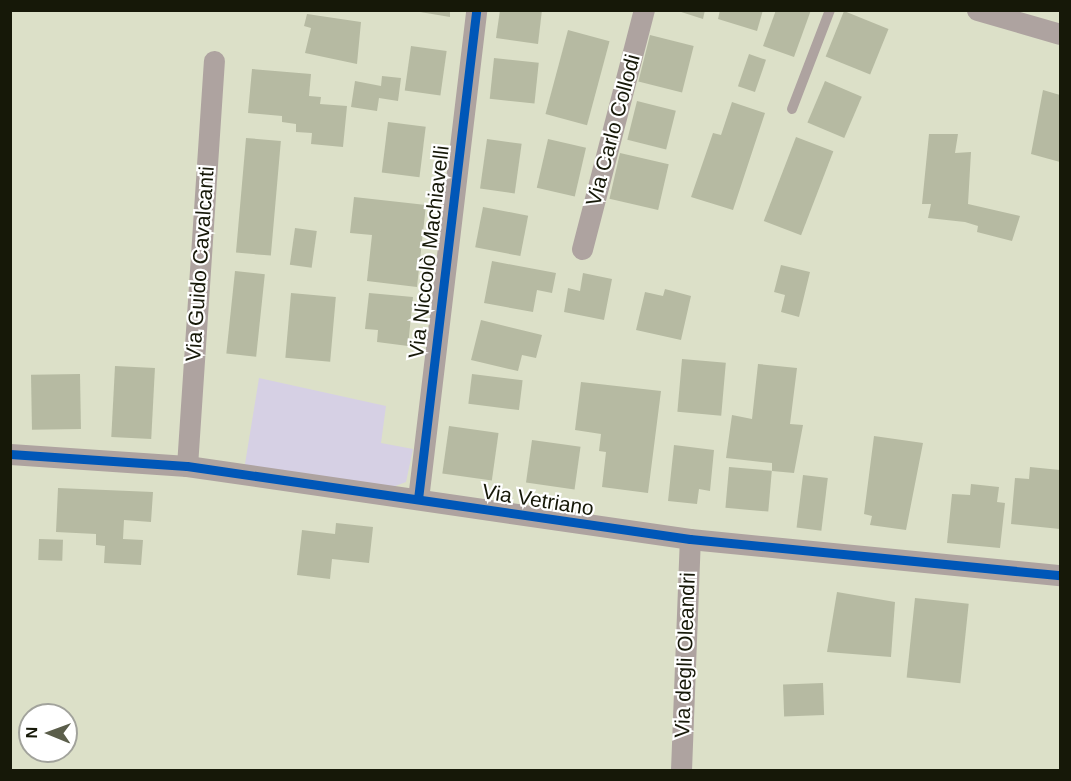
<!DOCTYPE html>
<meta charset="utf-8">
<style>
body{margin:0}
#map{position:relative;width:1071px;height:781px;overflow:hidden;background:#dce0c8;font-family:Helvetica,sans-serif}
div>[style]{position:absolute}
.green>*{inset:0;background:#d6d0e4}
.building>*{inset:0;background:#b6baa2;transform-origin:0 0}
.service>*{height:10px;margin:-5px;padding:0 5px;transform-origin:5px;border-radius:5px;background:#aea3a0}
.minor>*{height:21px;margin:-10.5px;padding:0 10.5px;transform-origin:10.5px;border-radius:10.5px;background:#aea3a0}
.cycleway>*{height:9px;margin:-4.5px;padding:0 4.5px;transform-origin:4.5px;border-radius:4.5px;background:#0057b8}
span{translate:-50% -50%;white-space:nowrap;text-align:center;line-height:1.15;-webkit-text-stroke:4.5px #fff;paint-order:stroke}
.street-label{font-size:21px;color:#161808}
.frame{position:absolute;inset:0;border:12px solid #161808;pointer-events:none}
.north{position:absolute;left:18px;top:703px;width:60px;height:60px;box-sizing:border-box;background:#fff;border:2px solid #a2a39c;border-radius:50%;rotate:271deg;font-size:16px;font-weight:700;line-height:24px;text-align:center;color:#161808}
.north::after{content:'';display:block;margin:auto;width:21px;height:27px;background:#5b5e4b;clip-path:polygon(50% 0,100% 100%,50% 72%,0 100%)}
</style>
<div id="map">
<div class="green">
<div style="clip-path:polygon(259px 378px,386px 406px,381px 443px,413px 449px,406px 482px,390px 488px,244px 470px)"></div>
</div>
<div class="building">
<div style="clip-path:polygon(408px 10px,450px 10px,450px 17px)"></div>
<div style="clip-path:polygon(500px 10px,542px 10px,538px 44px,496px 38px)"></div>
<div style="clip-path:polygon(675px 10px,705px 10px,703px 19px)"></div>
<div style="clip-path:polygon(720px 10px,763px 10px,757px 31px,718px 19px)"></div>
<div style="clip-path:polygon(776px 10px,811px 10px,794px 57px,763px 46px)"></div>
<div style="left:844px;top:11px;width:48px;height:49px;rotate:22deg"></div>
<div style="clip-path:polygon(307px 14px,361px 22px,357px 64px,305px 53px,311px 28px,304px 26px)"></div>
<div style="left:568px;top:30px;width:43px;height:87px;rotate:15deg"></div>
<div style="left:650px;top:35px;width:45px;height:48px;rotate:14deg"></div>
<div style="left:411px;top:46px;width:36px;height:45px;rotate:8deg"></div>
<div style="left:749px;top:54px;width:18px;height:34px;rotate:19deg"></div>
<div style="left:494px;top:58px;width:45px;height:41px;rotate:6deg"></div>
<div style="clip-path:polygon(252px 69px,311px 74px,309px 96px,321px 97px,320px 104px,347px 106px,343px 147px,311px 144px,312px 133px,296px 132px,296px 124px,282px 122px,282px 116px,248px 113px)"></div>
<div style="clip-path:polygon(382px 76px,401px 78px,398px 101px,379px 98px,377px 111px,351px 107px,355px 81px,381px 86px)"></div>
<div style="left:825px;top:81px;width:40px;height:45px;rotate:23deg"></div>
<div style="clip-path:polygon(1043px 90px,1060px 95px,1060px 162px,1031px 154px)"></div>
<div style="left:637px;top:101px;width:40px;height:40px;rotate:14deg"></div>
<div style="clip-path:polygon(732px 102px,765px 113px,733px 210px,691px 197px,713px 133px,721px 135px)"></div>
<div style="left:388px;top:122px;width:38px;height:51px;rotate:7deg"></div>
<div style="clip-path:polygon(929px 134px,958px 134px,955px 153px,971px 152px,968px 204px,1020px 216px,1012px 241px,977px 232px,978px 226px,965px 222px,928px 218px,931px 204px,922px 204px)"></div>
<div style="left:796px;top:137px;width:40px;height:90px;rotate:21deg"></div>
<div style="left:246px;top:138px;width:35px;height:115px;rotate:5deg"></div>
<div style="left:487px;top:139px;width:35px;height:50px;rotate:8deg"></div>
<div style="left:548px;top:139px;width:39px;height:50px;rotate:13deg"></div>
<div style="left:620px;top:153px;width:50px;height:47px;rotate:13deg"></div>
<div style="clip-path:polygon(354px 197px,426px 205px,417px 287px,367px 281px,372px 235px,350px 233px)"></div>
<div style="left:483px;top:207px;width:46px;height:41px;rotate:11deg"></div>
<div style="left:295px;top:228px;width:22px;height:37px;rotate:8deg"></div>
<div style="clip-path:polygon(492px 261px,556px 273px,552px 293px,537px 290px,533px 312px,484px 303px)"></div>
<div style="clip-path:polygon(781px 265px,810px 272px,799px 317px,781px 312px,785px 295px,774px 292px)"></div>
<div style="left:235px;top:271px;width:30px;height:83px;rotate:6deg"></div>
<div style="clip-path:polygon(583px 273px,612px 279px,604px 320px,564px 312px,568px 288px,580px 291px)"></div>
<div style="clip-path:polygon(665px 289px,691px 296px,681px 340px,636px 330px,645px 292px,663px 296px)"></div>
<div style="left:291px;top:293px;width:45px;height:65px;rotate:5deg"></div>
<div style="clip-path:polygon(369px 293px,413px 297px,408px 346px,377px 342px,378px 330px,365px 329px)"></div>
<div style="clip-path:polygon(481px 320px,542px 335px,536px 358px,522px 355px,518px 371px,471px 360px)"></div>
<div style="left:682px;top:359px;width:44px;height:53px;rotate:5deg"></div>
<div style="clip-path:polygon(758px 364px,797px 368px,790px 424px,803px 425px,794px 473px,772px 471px,772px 463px,726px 458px,732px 415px,752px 419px)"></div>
<div style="left:115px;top:366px;width:40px;height:71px;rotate:3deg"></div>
<div style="left:80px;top:374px;width:55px;height:49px;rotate:89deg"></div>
<div style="left:472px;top:374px;width:51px;height:30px;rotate:7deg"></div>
<div style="clip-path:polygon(581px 382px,661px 391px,648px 493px,602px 487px,606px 452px,599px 451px,601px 434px,575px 430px)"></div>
<div style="left:449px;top:426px;width:50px;height:48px;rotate:8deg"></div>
<div style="clip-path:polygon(874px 436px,923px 443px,906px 530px,870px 525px,872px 516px,864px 514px)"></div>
<div style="left:532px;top:440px;width:49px;height:43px;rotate:8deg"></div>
<div style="clip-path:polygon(674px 445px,714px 450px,710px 491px,699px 489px,697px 504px,668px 501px)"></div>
<div style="left:729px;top:467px;width:43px;height:41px;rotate:5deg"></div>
<div style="clip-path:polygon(1030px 467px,1060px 470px,1060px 529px,1011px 524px,1015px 478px,1029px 479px)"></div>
<div style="left:803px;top:475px;width:25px;height:53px;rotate:7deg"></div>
<div style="clip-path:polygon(971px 484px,999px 487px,997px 502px,1005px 503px,1000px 548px,947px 543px,952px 494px,970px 495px)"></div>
<div style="clip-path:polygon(58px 488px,153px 492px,151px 522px,124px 520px,123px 539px,143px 540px,141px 565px,104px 563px,105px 546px,96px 545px,96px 534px,56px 532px)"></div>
<div style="clip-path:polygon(336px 523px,373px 527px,369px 563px,332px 559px,330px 579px,297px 575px,302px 530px,335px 534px)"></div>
<div style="left:39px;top:539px;width:24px;height:21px;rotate:2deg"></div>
<div style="clip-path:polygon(837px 592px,895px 602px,891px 657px,827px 652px)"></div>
<div style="left:915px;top:598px;width:54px;height:80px;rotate:6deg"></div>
<div style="left:823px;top:683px;width:32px;height:40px;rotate:88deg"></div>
</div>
<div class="service">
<div style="left:792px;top:109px;width:106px;rotate:-69deg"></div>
</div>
<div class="minor">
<div style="left:977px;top:10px;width:86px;rotate:16.1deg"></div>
<div style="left:582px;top:249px;width:247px;rotate:-75.5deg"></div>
<div style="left:10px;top:454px;width:177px;rotate:3.9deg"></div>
<div style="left:187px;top:466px;width:508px;rotate:8.26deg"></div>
<div style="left:690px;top:539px;width:372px;rotate:5.6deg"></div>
<div style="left:187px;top:466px;width:406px;rotate:-86.2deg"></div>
<div style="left:418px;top:499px;width:492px;rotate:-83.2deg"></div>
<div style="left:681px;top:770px;width:231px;rotate:-87.8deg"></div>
</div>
<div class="cycleway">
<div style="left:10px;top:454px;width:177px;rotate:3.9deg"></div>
<div style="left:187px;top:466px;width:508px;rotate:8.26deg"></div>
<div style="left:690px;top:539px;width:372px;rotate:5.6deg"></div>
<div style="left:418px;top:499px;width:492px;rotate:-83.2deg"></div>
</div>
<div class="street-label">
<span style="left:613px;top:130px;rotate:-75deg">Via Carlo Collodi</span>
<span style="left:429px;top:252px;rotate:-83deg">Via Niccolò Machiavelli</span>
<span style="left:200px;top:264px;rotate:-86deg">Via Guido Cavalcanti</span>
<span style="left:538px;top:500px;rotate:9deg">Via Vetriano</span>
<span style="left:685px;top:655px;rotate:-88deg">Via degli Oleandri</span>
</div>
<div class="frame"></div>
<div class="north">N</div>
</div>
